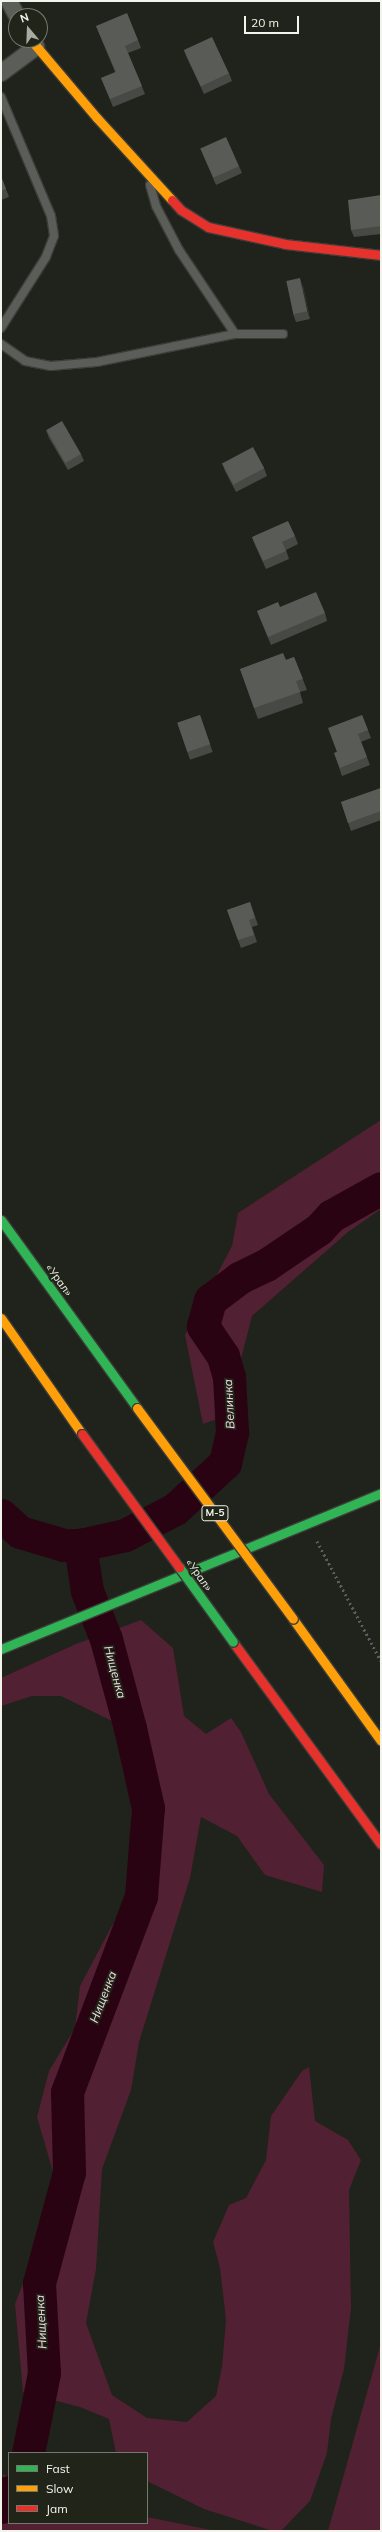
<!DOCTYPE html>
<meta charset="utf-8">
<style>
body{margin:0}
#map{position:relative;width:382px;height:2532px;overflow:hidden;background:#20221c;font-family:Mulish,sans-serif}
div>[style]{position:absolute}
.green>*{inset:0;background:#512032}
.river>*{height:33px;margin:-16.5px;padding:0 16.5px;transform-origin:16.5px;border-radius:16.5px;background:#2a0313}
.path>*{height:2.5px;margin-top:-1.25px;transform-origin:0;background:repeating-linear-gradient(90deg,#5d5e5a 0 2px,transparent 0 5px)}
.roads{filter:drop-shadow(1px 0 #3c3d38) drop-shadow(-1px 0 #3c3d38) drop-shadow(0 1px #3c3d38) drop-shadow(0 -1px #3c3d38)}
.lane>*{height:8px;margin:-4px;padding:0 4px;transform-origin:4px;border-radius:4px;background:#5b5d58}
.street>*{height:16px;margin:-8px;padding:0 8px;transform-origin:8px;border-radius:8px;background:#5b5d58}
.fast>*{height:9px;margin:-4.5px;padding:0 4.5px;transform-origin:4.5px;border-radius:4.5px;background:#30b455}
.slow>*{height:9px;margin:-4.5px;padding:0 4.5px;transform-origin:4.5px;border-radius:4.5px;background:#ff9f0a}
.jam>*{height:9px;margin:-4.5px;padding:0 4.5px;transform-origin:4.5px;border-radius:4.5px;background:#e5322d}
.bridges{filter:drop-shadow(1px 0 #3c3d38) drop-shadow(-1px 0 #3c3d38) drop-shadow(0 1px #3c3d38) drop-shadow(0 -1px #3c3d38)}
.fast-bridge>*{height:9px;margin:-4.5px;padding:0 4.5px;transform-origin:4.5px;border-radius:4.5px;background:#30b455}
.slow-bridge>*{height:9px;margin:-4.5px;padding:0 4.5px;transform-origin:4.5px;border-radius:4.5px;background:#ff9f0a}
.jam-bridge>*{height:9px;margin:-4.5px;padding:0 4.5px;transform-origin:4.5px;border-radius:4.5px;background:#e5322d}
.wall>*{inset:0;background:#474944;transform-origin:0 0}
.shaded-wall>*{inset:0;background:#30322c}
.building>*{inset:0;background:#595b56;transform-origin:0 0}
span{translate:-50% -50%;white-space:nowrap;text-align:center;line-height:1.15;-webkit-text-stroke:3.5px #212519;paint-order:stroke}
.shield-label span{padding:1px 3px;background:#212519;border:1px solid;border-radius:3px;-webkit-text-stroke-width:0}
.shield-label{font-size:10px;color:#f2f4ec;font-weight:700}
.street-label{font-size:11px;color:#f2f4ec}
.water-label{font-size:12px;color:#f3dde3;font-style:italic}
.frame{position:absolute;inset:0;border:2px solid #f2f4ec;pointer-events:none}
.legend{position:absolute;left:8px;top:2452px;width:140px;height:72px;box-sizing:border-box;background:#212519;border:1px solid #75786d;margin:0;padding:5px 7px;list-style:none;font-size:12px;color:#f2f4ec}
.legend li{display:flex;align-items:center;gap:8px;height:20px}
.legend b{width:20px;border:1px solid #75786d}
.north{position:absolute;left:8px;top:8px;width:40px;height:40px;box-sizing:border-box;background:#212519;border:1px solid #75786d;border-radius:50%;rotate:341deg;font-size:11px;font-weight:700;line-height:16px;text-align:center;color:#f2f4ec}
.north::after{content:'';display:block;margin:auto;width:14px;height:18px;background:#a8aaa3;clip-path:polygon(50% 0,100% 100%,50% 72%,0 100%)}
.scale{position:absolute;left:244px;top:16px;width:55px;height:18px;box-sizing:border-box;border:2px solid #f2f4ec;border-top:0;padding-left:5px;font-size:12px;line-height:14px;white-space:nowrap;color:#f2f4ec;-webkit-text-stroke:3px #212519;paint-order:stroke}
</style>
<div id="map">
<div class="green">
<div style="clip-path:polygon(381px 1120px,381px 1209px,348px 1232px,252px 1316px,241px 1359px,242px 1410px,203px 1424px,185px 1335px,232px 1246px,238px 1213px)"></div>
<div style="clip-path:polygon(141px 1620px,173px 1648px,184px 1716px,206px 1734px,231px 1718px,241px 1732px,269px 1794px,324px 1865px,322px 1892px,265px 1875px,237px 1836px,201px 1817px,190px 1878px,139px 2042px,131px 2090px,102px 2169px,96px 2269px,86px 2323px,112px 2395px,147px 2418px,187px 2422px,216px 2396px,222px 2367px,226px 2320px,220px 2268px,213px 2242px,229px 2205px,246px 2198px,266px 2160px,271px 2116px,302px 2071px,309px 2067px,315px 2121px,348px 2140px,361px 2160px,349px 2190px,351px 2308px,344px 2369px,331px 2419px,327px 2453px,310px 2501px,281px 2531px,273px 2531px,204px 2509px,147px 2481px,147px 2453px,116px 2453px,109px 2419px,80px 2407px,23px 2392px,15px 2304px,38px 2245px,56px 2182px,37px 2117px,49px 2071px,75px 2028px,80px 1986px,124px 1903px,128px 1879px,132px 1801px,122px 1767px,120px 1743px,112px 1721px,61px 1696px,32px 1696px,1px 1706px,1px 1678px,76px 1644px)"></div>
<div style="clip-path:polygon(381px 2343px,381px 2531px,328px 2531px)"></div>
<div style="clip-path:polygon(3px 2474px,9px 2477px,9px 2523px,147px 2523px,147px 2517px,216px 2531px,1px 2531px)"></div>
</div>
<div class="river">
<div style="left:1px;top:1515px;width:25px;rotate:42deg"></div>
<div style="left:20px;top:1532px;width:46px;rotate:16.5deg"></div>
<div style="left:64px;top:1545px;width:16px"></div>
<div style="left:80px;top:1545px;width:46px;rotate:-12.5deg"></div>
<div style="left:125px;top:1535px;width:56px;rotate:-27.5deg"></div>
<div style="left:175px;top:1509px;width:68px;rotate:-42.6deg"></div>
<div style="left:225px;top:1463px;width:32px;rotate:-77deg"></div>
<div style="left:232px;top:1432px;width:55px;rotate:-93.1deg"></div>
<div style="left:229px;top:1377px;width:22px;rotate:-106deg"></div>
<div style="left:223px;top:1356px;width:36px;rotate:-124deg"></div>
<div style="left:203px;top:1326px;width:27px;rotate:-75deg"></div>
<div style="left:210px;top:1300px;width:36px;rotate:-37deg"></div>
<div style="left:239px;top:1278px;width:30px;rotate:-26deg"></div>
<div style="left:266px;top:1265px;width:64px;rotate:-34.2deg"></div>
<div style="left:319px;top:1229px;width:18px;rotate:-47deg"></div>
<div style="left:331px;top:1216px;width:57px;rotate:-29.2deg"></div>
<div style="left:28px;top:2453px;width:82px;rotate:-78.7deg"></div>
<div style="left:44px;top:2373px;width:90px;rotate:-93.2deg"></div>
<div style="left:39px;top:2283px;width:115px;rotate:-74.9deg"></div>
<div style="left:69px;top:2172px;width:80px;rotate:-91.4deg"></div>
<div style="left:67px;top:2092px;width:210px;rotate:-69.3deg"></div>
<div style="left:141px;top:1896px;width:88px;rotate:-85.5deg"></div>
<div style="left:148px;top:1808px;width:82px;rotate:-102.7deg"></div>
<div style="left:130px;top:1728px;width:92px;rotate:-105.1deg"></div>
<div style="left:106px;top:1639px;width:52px;rotate:-111.6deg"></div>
<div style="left:87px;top:1591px;width:47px;rotate:-98.7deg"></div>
<div style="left:1px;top:2507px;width:17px;rotate:-62deg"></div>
</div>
<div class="path">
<div style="left:317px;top:1541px;width:136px;rotate:61.9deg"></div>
</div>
<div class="roads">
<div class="lane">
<div style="left:1px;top:97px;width:129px;rotate:67.2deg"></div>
<div style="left:51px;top:216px;width:20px;rotate:81deg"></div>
<div style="left:54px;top:236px;width:22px;rotate:111deg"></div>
<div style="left:46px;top:257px;width:84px;rotate:122.4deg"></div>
<div style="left:150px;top:185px;width:22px;rotate:74deg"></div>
<div style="left:156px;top:206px;width:50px;rotate:62.4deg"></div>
<div style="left:179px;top:250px;width:101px;rotate:56.3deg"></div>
<div style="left:235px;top:334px;width:48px"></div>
<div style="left:1px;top:344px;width:29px;rotate:35deg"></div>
<div style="left:25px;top:361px;width:26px;rotate:11deg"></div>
<div style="left:51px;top:366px;width:46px;rotate:-5deg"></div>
<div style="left:97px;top:362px;width:141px;rotate:-11.5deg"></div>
</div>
<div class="street">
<div style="left:9px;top:1px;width:17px;rotate:62deg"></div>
<div style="left:1px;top:73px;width:44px;rotate:-36.6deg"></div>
</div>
<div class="fast">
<div style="left:1px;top:1220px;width:232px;rotate:54.1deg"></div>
<div style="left:1px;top:1649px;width:411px;rotate:-22.3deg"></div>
</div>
<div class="slow">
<div style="left:31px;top:40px;width:102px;rotate:49.8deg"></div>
<div style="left:97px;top:118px;width:111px;rotate:47.6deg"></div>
<div style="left:1px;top:1318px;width:141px;rotate:55.1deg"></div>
<div style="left:293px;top:1619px;width:150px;rotate:54.2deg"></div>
</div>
<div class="jam">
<div style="left:172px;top:200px;width:13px;rotate:48deg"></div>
<div style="left:181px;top:210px;width:32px;rotate:32deg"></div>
<div style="left:208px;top:227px;width:79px;rotate:12.4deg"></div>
<div style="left:285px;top:244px;width:97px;rotate:6.5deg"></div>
<div style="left:233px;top:1642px;width:250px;rotate:53.8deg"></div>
</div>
</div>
<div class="bridges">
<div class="fast-bridge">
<div style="left:179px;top:1567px;width:92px;rotate:54.2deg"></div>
</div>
<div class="slow-bridge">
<div style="left:137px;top:1408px;width:262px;rotate:53.5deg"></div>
</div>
<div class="jam-bridge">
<div style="left:82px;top:1434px;width:165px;rotate:53.9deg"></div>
</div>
</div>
<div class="wall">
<div style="clip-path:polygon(96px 26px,138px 40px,141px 48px,128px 53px,145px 94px,113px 107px,101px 78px,115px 72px)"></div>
<div style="clip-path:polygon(184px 50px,229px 73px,232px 81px,204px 94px,187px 58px)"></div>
<div style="clip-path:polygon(200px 148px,239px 166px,242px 173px,216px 185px)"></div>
<div style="clip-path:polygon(1px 176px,9px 197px,1px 200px)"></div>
<div style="clip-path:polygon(381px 195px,381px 234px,354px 237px,351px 230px)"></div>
<div style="clip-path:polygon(303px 286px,310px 319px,296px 322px,293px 314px)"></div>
<div style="clip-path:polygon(46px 430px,81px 454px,84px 461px,68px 470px,49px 438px)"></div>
<div style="clip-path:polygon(222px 463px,264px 468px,267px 476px,236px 492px,225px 471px)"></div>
<div style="clip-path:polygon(295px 536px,298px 544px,286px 550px,289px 559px,266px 569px,255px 545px,252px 537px)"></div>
<div style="clip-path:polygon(280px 607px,325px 613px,327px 621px,271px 645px,257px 611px)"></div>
<div style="clip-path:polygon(294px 657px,307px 690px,300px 692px,303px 703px,258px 719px,240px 669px,286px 660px)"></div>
<div style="left:200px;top:715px;width:39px;height:24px;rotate:71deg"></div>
<div style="clip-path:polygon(362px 715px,371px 738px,361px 742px,370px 765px,342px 776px,334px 753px,337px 752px)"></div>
<div style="clip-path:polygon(381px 788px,381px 820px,351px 831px,341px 802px)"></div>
<div style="clip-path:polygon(250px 902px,258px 925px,252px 927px,257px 942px,241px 948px,227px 910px)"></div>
</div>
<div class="shaded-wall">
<div style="clip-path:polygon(300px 278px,303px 286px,310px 319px,307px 311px)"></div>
</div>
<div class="building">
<div style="clip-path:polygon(127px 13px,138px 40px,125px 46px,142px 86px,110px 99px,101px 78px,116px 72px,96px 26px)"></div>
<div style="left:212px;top:37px;width:40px;height:31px;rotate:65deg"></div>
<div style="left:226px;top:137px;width:32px;height:28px;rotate:66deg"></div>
<div style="clip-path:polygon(1px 176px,6px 189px,1px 191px)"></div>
<div style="clip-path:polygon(381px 195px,381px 226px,351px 230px,348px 200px)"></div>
<div style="left:300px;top:278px;width:34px;height:14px;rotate:78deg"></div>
<div style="left:62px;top:421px;width:38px;height:18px;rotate:60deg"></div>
<div style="left:253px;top:447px;width:24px;height:35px;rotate:62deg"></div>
<div style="clip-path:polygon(288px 521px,295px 536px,282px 542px,286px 551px,263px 561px,252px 537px)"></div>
<div style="clip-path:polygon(316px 592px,325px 613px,268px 637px,257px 611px,278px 602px,280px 607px)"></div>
<div style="clip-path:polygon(283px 653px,286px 660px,294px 657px,303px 679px,296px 681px,300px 692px,254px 708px,240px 669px)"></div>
<div style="left:200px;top:715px;width:31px;height:24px;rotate:71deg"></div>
<div style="clip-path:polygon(362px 715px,368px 730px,358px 734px,367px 757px,340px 768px,334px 753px,337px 752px,328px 728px)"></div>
<div style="clip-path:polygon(381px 788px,381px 811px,348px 823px,341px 802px)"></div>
<div style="clip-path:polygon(250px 902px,255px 918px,249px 920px,254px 935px,238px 940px,227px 910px)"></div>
</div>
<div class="shield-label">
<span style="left:215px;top:1513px">М-5</span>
</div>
<div class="street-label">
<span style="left:59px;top:1280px;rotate:54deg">«Урал»</span>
<span style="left:199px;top:1575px;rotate:54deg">«Урал»</span>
</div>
<div class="water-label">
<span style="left:229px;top:1404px;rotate:-93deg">Велинка</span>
<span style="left:115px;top:1672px;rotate:75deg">Нищенка</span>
<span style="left:103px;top:1997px;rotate:-69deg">Нищенка</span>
<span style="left:41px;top:2322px;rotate:-93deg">Нищенка</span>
</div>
<div class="frame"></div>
<ul class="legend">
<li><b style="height:5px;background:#30b455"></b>Fast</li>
<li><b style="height:5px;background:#ff9f0a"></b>Slow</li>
<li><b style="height:5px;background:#e5322d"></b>Jam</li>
</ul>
<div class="north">N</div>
<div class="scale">20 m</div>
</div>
